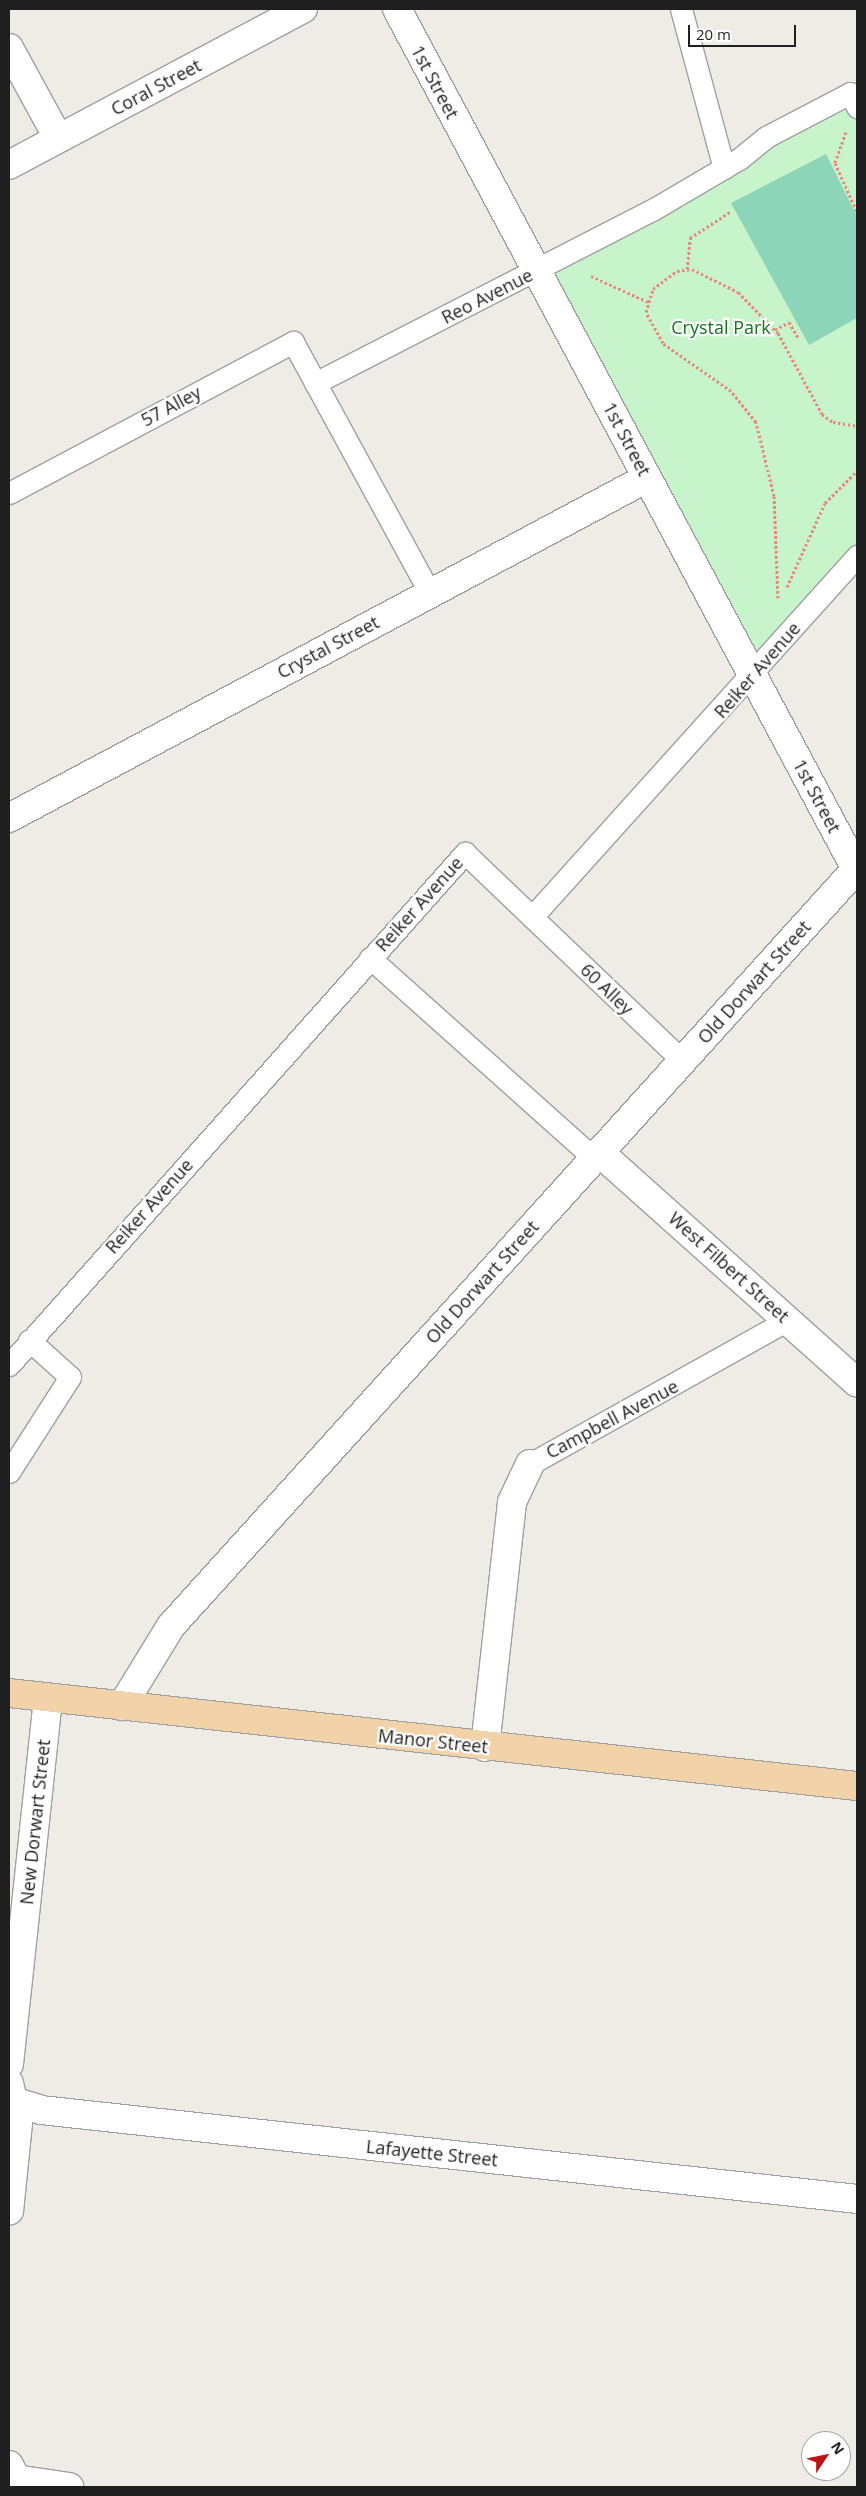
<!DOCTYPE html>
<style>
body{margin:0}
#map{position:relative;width:866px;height:2496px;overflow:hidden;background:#efece6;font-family:"Open Sans",sans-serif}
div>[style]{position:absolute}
.park>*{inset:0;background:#c8f4cc}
.pitch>*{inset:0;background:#8dd5b9}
.path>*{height:3px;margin-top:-1.5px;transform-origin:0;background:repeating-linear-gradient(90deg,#eb867b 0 2.5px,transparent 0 5px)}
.roads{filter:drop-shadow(1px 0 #a0a0a0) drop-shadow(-1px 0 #a0a0a0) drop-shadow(0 1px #a0a0a0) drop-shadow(0 -1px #a0a0a0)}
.service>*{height:21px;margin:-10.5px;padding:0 10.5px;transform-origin:10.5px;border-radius:10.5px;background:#fff}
.minor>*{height:28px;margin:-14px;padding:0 14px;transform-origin:14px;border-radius:14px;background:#fff}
.tertiary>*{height:28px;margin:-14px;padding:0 14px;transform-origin:14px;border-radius:14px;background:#fff}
.primary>*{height:28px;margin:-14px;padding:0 14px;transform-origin:14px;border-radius:14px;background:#f2d2a8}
span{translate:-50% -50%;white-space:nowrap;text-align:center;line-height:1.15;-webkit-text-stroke:4.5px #fff;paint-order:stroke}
.street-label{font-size:18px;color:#1f1f1f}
.park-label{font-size:18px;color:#17731f}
.frame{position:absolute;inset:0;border:10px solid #1f1f1f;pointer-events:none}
.north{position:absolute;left:801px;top:2431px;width:50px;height:50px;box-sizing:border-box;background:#fff;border:1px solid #a5a5a5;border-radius:50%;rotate:56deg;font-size:14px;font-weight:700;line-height:20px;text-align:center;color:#1f1f1f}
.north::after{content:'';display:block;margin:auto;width:18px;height:22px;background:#b91516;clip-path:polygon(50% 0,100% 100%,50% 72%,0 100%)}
.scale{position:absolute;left:688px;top:25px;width:108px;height:22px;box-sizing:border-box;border:2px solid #1f1f1f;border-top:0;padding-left:6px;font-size:15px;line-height:18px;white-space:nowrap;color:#1f1f1f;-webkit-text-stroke:4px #fff;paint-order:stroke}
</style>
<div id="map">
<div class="park">
<div style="clip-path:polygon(850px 93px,857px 107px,857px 556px,751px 673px,538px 271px)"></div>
</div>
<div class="pitch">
<div style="clip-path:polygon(826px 154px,857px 216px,857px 318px,809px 345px,731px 203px)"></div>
</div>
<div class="path">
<div style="left:846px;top:132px;width:33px;rotate:110deg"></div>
<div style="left:835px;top:163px;width:54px;rotate:65.8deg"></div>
<div style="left:687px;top:269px;width:31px;rotate:-84deg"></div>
<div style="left:690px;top:238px;width:48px;rotate:-33deg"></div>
<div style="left:591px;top:276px;width:63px;rotate:24.5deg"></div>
<div style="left:775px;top:330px;width:16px;rotate:-30deg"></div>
<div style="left:789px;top:322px;width:20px;rotate:60deg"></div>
<div style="left:787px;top:587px;width:92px;rotate:-65.7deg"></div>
<div style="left:825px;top:503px;width:45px;rotate:-45deg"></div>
<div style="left:778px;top:598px;width:102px;rotate:-92.2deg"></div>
<div style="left:774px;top:496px;width:76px;rotate:-103.7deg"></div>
<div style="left:756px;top:422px;width:40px;rotate:-129deg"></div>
<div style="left:731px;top:391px;width:83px;rotate:-144.8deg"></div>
<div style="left:663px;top:343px;width:35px;rotate:-119deg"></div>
<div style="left:646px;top:312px;width:24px;rotate:-73deg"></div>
<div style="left:653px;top:289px;width:30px;rotate:-37deg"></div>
<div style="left:677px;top:271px;width:15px;rotate:-8deg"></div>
<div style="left:692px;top:269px;width:51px;rotate:26.6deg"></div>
<div style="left:738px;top:292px;width:57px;rotate:45.7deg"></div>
<div style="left:778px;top:333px;width:92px;rotate:61.5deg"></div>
<div style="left:822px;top:414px;width:14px;rotate:36deg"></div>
<div style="left:833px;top:422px;width:24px;rotate:9deg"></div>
</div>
<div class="roads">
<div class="service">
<div style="left:681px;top:9px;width:165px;rotate:74.9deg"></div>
<div style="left:315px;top:383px;width:381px;rotate:-27.2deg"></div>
<div style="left:654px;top:209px;width:99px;rotate:-30.5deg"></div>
<div style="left:739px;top:159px;width:35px;rotate:-39deg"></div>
<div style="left:766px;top:137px;width:95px;rotate:-27.6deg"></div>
<div style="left:850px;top:93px;width:16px;rotate:63deg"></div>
<div style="left:9px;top:493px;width:322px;rotate:-28deg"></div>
<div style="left:293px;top:342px;width:286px;rotate:61.4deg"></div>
<div style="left:532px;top:917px;width:486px;rotate:-48deg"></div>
<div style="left:370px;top:958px;width:300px;rotate:41.8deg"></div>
<div style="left:9px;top:1365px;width:686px;rotate:-48.31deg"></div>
<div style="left:465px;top:853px;width:301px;rotate:43.7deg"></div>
<div style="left:530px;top:1464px;width:295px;rotate:-29.2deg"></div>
<div style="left:9px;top:1472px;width:113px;rotate:-57.3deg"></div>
<div style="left:70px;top:1377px;width:55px;rotate:-137.9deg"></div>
</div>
<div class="minor">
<div style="left:397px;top:9px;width:975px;rotate:61.91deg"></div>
<div style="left:9px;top:48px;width:102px;rotate:61.4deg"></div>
<div style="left:9px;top:165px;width:333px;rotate:-28deg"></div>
<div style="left:9px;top:818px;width:723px;rotate:-28.05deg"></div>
<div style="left:599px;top:1152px;width:346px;rotate:41.8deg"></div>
<div style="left:122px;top:1706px;width:94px;rotate:-58.5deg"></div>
<div style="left:171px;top:1626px;width:1022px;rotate:-47.85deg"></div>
<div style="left:485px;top:1747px;width:246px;rotate:-83.7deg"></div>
<div style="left:512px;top:1502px;width:42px;rotate:-64.7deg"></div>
<div style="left:9px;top:2100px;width:34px;rotate:17deg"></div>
<div style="left:41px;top:2110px;width:821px;rotate:6.22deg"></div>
<div style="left:9px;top:2478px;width:61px;rotate:8.5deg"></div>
</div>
<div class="tertiary">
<div style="left:9px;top:2064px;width:366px;rotate:-83.9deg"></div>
<div style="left:9px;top:2083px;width:41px;rotate:77.3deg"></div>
<div style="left:18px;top:2123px;width:88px;rotate:95.8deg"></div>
<div style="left:9px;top:2465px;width:25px;rotate:63deg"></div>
</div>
<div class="primary">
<div style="left:9px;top:1693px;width:853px;rotate:6.26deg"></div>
</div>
</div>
<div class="street-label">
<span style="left:435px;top:82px;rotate:62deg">1st Street</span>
<span style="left:156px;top:87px;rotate:-28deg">Coral Street</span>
<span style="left:487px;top:296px;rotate:-27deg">Reo Avenue</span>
<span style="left:171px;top:406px;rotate:-28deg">57 Alley</span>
<span style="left:627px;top:439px;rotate:62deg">1st Street</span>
<span style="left:328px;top:647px;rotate:-28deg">Crystal Street</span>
<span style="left:757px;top:670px;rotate:-49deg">Reiker Avenue</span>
<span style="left:817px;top:796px;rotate:62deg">1st Street</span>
<span style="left:419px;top:904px;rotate:-48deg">Reiker Avenue</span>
<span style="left:754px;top:982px;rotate:-48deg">Old Dorwart Street</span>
<span style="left:607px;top:989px;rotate:44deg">60 Alley</span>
<span style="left:149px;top:1206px;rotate:-48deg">Reiker Avenue</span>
<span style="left:729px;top:1267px;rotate:42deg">West Filbert Street</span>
<span style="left:482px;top:1282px;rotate:-48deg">Old Dorwart Street</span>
<span style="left:612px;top:1419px;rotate:-28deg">Campbell Avenue</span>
<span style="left:433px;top:1741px;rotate:6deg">Manor Street</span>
<span style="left:35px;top:1822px;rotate:-84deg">New Dorwart Street</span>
<span style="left:432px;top:2153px;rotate:6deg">Lafayette Street</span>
</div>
<div class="park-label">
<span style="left:721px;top:327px">Crystal Park</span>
</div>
<div class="frame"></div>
<div class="north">N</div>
<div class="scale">20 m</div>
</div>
